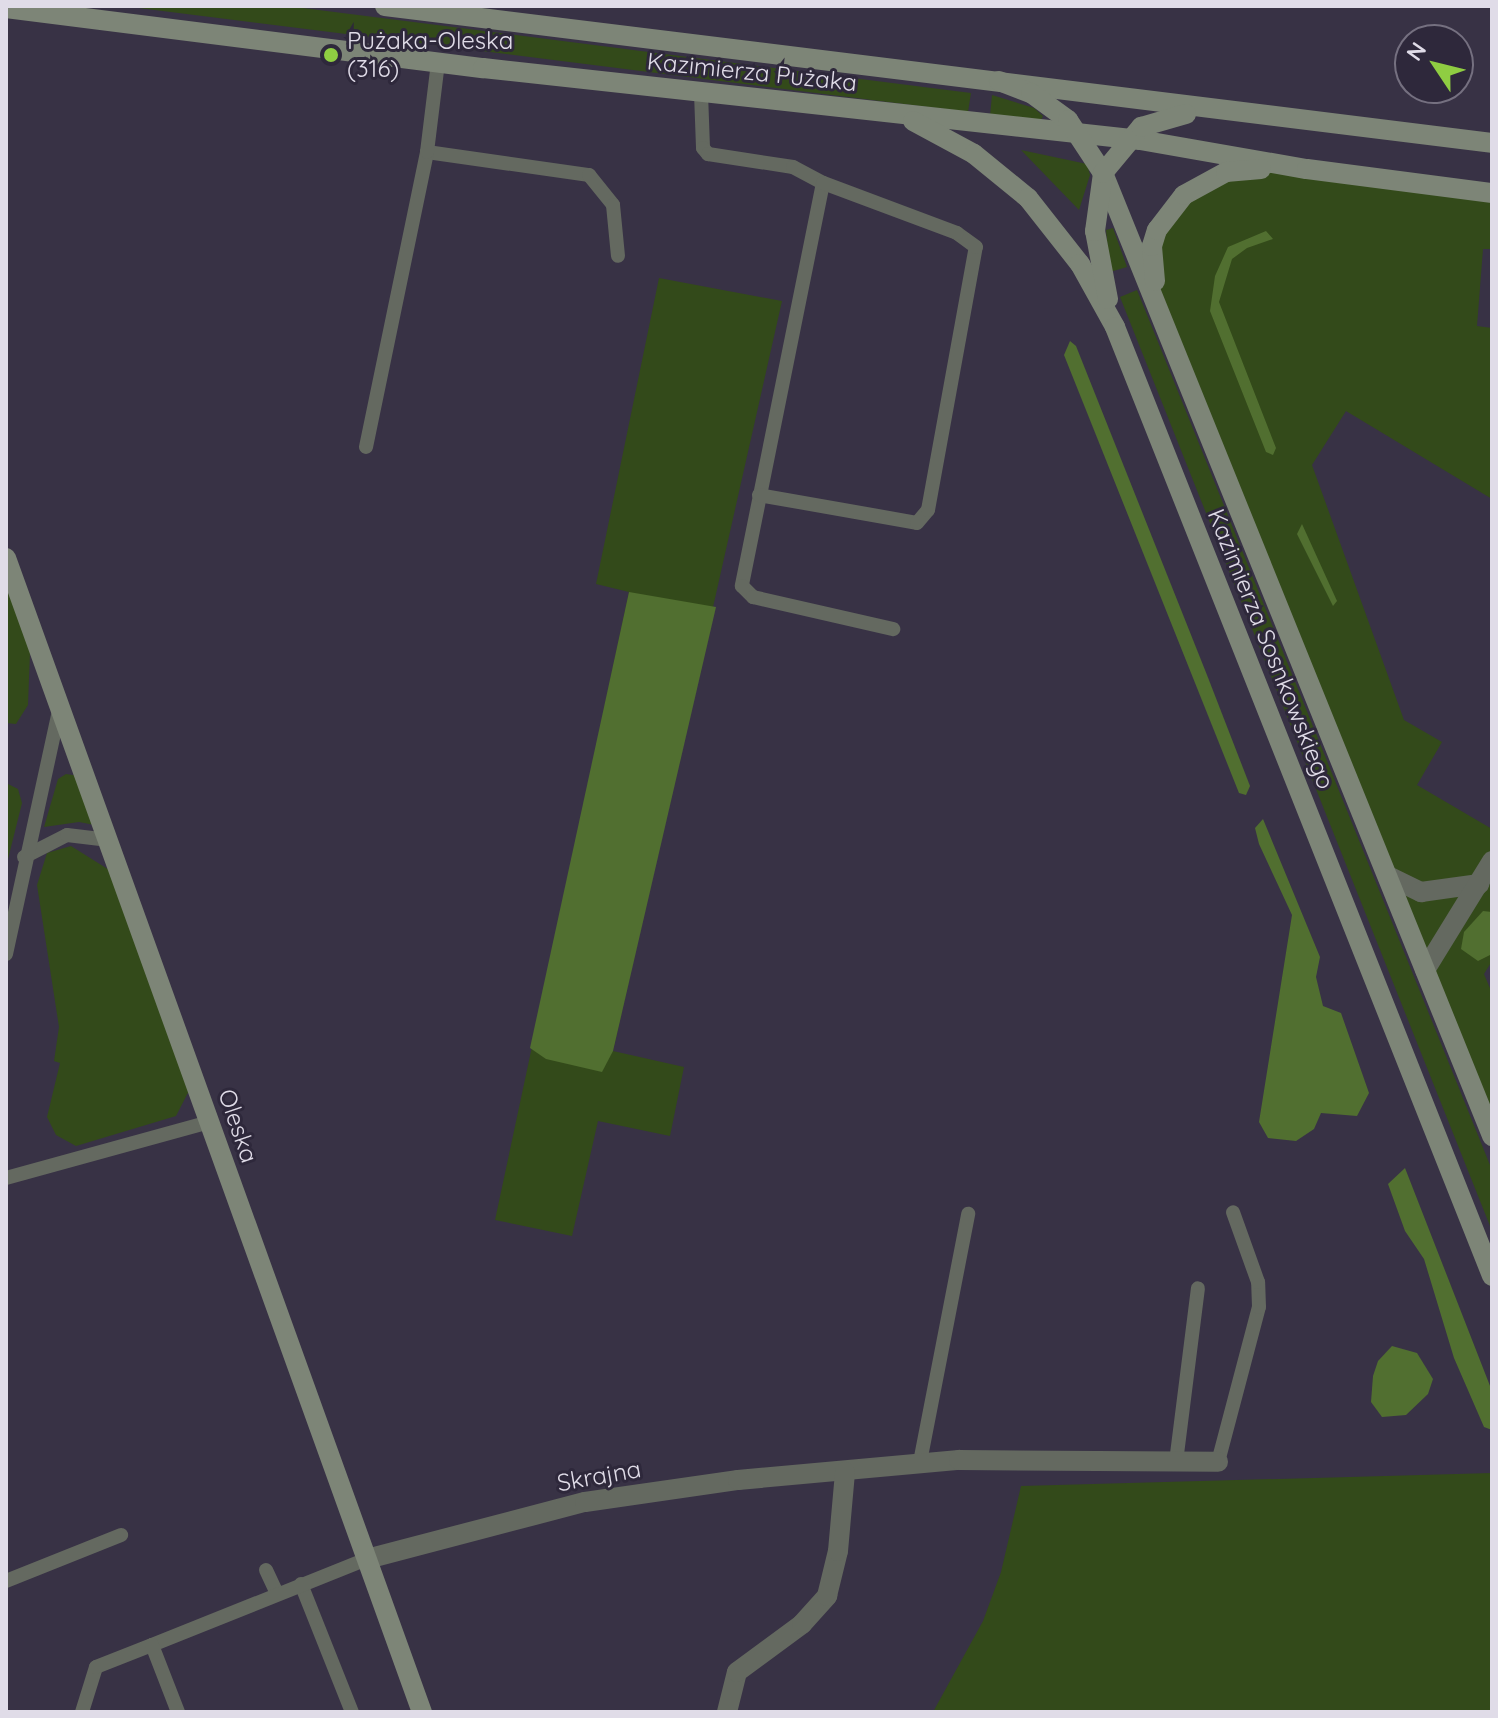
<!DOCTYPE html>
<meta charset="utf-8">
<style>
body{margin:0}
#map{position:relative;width:1498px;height:1718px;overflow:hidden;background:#383245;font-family:Quicksand,sans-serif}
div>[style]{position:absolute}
.green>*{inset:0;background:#334a1a}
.forest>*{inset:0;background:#516f30}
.lane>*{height:14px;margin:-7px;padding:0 7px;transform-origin:7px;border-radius:7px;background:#646960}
.street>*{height:20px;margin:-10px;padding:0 10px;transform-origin:10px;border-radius:10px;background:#646960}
.secondary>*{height:20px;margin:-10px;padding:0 10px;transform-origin:10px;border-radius:10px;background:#7d8577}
.dots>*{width:22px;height:22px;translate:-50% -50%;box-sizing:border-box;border:4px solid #2e283b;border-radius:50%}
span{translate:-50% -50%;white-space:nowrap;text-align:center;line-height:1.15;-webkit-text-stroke:6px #2e283b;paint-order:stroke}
.poi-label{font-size:24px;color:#e0dce8}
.left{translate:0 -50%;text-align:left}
.street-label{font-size:24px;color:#e0dce8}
.frame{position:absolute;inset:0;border:8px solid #e0dce8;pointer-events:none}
.north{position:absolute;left:1394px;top:24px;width:80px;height:80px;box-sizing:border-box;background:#2e283b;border:2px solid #757080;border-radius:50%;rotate:305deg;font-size:22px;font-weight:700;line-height:32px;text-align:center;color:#e0dce8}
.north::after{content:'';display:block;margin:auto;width:28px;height:36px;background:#8fcd42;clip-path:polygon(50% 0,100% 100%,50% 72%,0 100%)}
</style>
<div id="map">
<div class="green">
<div style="clip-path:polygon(123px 6px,287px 6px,971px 93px,968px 112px)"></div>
<div style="clip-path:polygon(992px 95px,1034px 108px,1043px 116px,1040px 122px,990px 116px)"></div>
<div style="clip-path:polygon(1021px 150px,1087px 164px,1090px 175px,1079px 210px)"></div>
<div style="clip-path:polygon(1250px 169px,1492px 193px,1492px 249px,1483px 249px,1477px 326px,1492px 328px,1492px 499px,1346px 411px,1312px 465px,1404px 720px,1442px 742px,1417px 785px,1492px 829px,1492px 861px,1482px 879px,1492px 885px,1492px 961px,1484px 974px,1492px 993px,1492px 1136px,1163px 316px,1153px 268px,1170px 210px)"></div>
<div style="clip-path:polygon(1113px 228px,1127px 267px,1110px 272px,1106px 230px)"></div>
<div style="clip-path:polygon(659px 278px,782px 301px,613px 1051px,684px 1067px,670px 1136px,598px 1121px,572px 1236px,495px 1220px,629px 592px,596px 584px)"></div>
<div style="clip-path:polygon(1137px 290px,1492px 1170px,1492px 1231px,1120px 297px)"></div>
<div style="clip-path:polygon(6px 558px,31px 626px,28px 705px,16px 724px,6px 723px)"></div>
<div style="clip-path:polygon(66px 774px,86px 777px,105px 827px,79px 822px,44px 827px,58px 779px)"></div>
<div style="clip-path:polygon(6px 783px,18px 789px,22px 803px,6px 867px)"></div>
<div style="clip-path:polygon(71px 846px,122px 878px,194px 1081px,176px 1116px,76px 1146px,56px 1135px,47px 1117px,60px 1063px,54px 1061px,59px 1027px,37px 885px,47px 853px)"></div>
<div style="clip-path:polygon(1492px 1473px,1492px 1712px,933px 1712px,983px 1621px,1001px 1572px,1021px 1486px)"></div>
</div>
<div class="forest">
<div style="clip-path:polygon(1266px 231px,1273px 239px,1247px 248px,1232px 259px,1219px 302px,1276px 448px,1273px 455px,1266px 452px,1210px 311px,1215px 276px,1228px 247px)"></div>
<div style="clip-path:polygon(1070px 341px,1076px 346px,1207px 675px,1250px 786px,1246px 795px,1239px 793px,1064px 355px)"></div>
<div style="clip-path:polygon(1302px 524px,1337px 601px,1333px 606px,1297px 534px)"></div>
<div style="clip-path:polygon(629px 592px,716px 607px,613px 1051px,602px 1072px,546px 1059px,530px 1048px)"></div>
<div style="clip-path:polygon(1263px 819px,1320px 957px,1316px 977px,1323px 1006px,1341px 1013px,1369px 1093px,1357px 1116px,1321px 1113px,1314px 1129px,1296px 1141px,1268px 1138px,1259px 1122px,1292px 915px,1259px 844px,1255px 828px)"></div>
<div style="clip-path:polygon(1483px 911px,1492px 912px,1492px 954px,1478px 961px,1461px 949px,1464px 932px)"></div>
<div style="clip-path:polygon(1405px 1168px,1492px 1391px,1492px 1430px,1484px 1427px,1454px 1358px,1424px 1259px,1405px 1231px,1388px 1184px)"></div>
<div style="clip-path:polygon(1392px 1346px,1417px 1353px,1433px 1379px,1428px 1394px,1406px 1415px,1382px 1417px,1371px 1402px,1373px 1376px,1378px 1361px)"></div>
</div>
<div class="lane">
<div style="left:701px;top:93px;width:55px;rotate:87.9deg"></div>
<div style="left:703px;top:148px;width:8px;rotate:50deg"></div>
<div style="left:708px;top:154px;width:86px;rotate:8.7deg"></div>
<div style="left:793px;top:167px;width:34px;rotate:28deg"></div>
<div style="left:823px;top:183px;width:411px;rotate:101.4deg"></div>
<div style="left:742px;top:586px;width:16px;rotate:45deg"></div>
<div style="left:753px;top:597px;width:144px;rotate:12.9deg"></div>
<div style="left:427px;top:152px;width:164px;rotate:8.1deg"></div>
<div style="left:589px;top:175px;width:38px;rotate:51deg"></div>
<div style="left:613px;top:205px;width:51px;rotate:84.4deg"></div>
<div style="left:366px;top:447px;width:301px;rotate:-78.3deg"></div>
<div style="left:427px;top:152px;width:91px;rotate:-83deg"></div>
<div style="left:759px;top:495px;width:160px;rotate:10deg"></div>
<div style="left:917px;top:523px;width:17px;rotate:-50deg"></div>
<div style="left:928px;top:510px;width:267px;rotate:-79.7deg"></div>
<div style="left:976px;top:247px;width:24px;rotate:-144deg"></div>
<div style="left:957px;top:233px;width:143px;rotate:-159.5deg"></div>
<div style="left:24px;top:857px;width:48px;rotate:-27.1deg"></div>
<div style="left:67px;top:835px;width:42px;rotate:6.8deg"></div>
<div style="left:6px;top:954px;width:254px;rotate:-77.7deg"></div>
<div style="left:6px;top:1178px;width:211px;rotate:-15.4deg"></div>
<div style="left:920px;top:1462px;width:253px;rotate:-79deg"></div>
<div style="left:1176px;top:1462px;width:175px;rotate:-82.8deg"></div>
<div style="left:1218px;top:1462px;width:160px;rotate:-75.2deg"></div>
<div style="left:1259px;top:1307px;width:25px;rotate:-92deg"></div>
<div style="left:1258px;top:1282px;width:74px;rotate:-109.7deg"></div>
<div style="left:266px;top:1570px;width:26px;rotate:65deg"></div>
<div style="left:6px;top:1581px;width:124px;rotate:-21.8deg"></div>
<div style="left:301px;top:1584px;width:138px;rotate:68.3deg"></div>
<div style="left:152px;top:1645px;width:232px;rotate:-21.8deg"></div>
<div style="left:82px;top:1712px;width:47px;rotate:-72.7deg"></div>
<div style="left:96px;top:1667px;width:60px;rotate:-21.4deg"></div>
<div style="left:152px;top:1645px;width:72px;rotate:68.8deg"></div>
</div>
<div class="street">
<div style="left:1388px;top:876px;width:37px;rotate:26deg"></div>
<div style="left:1421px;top:892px;width:59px;rotate:-7.9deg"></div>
<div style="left:1425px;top:970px;width:128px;rotate:-58.4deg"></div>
<div style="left:367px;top:1559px;width:225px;rotate:-14.7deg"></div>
<div style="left:585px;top:1502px;width:155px;rotate:-8.2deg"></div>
<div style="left:738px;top:1480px;width:222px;rotate:-5.2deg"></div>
<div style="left:959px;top:1460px;width:259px;rotate:0.4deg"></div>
<div style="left:727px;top:1712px;width:41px;rotate:-76deg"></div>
<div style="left:737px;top:1672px;width:81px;rotate:-36.4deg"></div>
<div style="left:802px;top:1624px;width:38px;rotate:-48deg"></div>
<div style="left:827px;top:1596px;width:46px;rotate:-76.3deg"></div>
<div style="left:838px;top:1551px;width:79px;rotate:-84.9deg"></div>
</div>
<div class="secondary">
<div style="left:385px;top:6px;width:1115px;rotate:7.05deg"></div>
<div style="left:6px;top:8px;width:481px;rotate:7.2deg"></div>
<div style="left:483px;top:68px;width:661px;rotate:6.25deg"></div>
<div style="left:1140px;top:140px;width:169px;rotate:9.9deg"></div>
<div style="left:1307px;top:169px;width:187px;rotate:7.4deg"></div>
<div style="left:999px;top:81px;width:34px;rotate:21deg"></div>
<div style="left:1031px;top:93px;width:46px;rotate:36.1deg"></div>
<div style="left:1068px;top:120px;width:64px;rotate:56.6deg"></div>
<div style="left:1103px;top:173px;width:1039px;rotate:68deg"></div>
<div style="left:913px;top:121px;width:69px;rotate:28.4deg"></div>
<div style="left:974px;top:154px;width:70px;rotate:39.2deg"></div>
<div style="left:1028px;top:198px;width:84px;rotate:51.8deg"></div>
<div style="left:1080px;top:264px;width:72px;rotate:60.9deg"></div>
<div style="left:1115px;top:327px;width:1021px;rotate:68.33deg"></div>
<div style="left:1155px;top:281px;width:35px;rotate:-95deg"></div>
<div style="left:1152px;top:246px;width:17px;rotate:-73deg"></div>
<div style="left:1157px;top:230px;width:44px;rotate:-52.4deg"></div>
<div style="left:1184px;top:195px;width:48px;rotate:-28.7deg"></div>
<div style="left:1226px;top:172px;width:35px;rotate:-5deg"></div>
<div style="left:1108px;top:299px;width:69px;rotate:-100.8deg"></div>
<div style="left:1095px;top:231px;width:59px;rotate:-82.1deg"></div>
<div style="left:1103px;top:173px;width:60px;rotate:-50.4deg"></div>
<div style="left:1141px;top:127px;width:47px;rotate:-16.1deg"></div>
<div style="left:6px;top:558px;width:1227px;rotate:70.18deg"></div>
</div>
<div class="dots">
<div style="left:331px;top:55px;background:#8fcd42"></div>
</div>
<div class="poi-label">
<span class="left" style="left:347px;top:55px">Pużaka-Oleska<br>(316)</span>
</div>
<div class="street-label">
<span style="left:752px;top:72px;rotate:6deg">Kazimierza Pużaka</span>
<span style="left:1271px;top:649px;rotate:68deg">Kazimierza Sosnkowskiego</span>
<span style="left:238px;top:1126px;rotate:71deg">Oleska</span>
<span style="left:599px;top:1476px;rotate:-10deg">Skrajna</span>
</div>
<div class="frame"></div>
<div class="north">N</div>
</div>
